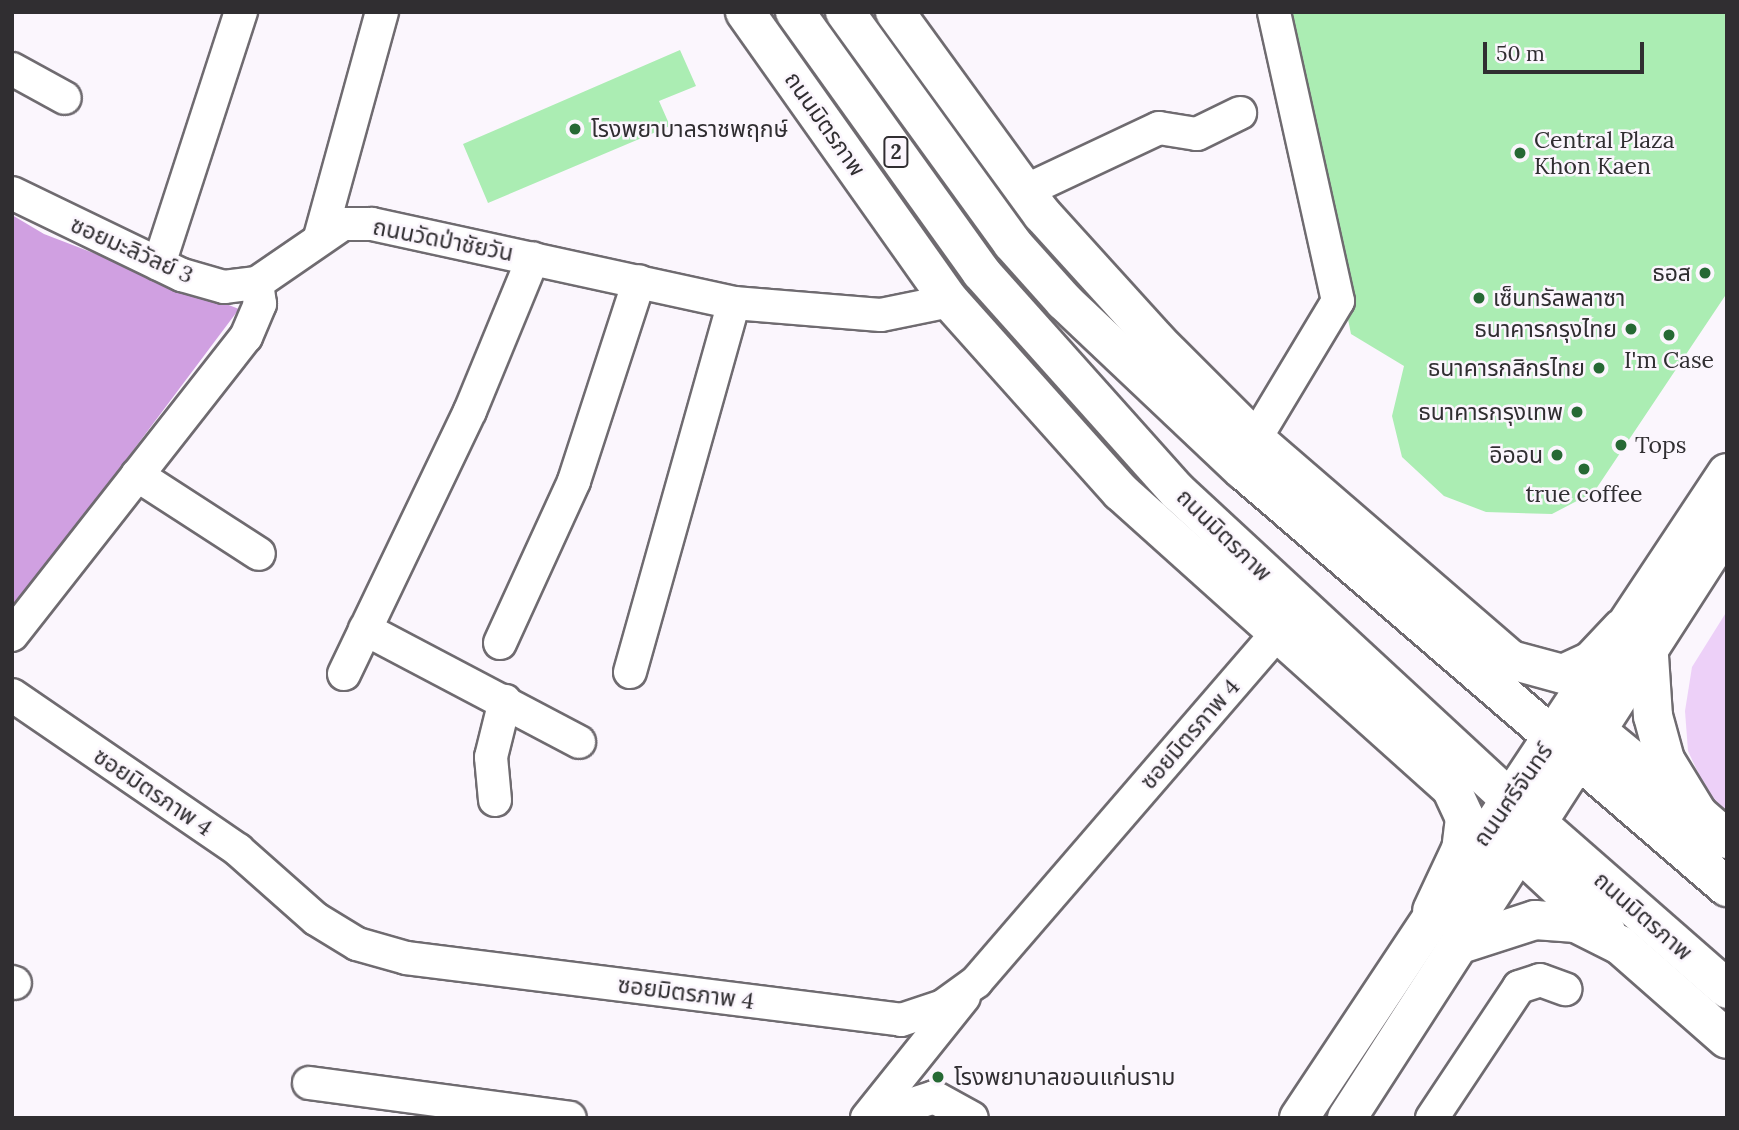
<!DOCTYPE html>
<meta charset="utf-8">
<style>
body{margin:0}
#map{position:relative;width:1739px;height:1130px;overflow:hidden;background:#fbf6fd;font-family:Lora,"Noto Sans Thai",serif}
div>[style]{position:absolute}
.green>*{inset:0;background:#edd0f8}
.forest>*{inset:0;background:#d0a0e1}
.building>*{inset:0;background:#abedb3}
.roads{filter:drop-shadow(2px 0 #6f6b70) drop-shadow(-2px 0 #6f6b70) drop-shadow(0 2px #6f6b70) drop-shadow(0 -2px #6f6b70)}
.minor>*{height:32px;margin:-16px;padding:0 16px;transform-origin:16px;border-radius:16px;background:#fff}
.major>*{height:38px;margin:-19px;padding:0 19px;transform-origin:19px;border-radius:19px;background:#fff}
.dots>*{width:19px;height:19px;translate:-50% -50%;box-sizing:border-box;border:4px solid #fbf6fd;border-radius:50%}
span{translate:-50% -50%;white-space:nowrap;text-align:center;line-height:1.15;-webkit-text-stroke:5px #fbf6fd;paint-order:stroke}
.shield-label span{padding:2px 5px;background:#fbf6fd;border:2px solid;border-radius:5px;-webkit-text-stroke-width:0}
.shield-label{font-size:21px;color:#302e31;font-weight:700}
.street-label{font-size:23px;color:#302e31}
.poi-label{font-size:23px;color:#302e31}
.left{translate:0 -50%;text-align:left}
.right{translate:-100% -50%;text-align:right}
.frame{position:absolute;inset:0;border:14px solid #302e31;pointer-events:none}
.scale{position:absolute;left:1483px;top:42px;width:161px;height:32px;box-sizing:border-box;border:4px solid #302e31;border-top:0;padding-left:9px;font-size:21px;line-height:24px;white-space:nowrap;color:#302e31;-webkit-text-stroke:5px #fbf6fd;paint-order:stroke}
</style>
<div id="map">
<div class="green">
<div style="clip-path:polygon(1727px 611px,1727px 819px,1715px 809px,1688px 751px,1685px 711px,1692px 667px)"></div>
</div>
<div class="forest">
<div style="clip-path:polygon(12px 215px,44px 234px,239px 309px,12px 612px)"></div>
</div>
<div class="building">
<div style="clip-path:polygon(1286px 12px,1727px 12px,1727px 293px,1594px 492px,1552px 514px,1486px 512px,1444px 496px,1402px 457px,1392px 416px,1404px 366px,1351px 334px)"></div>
<div style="clip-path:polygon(680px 50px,696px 86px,659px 101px,670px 126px,488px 203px,463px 144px)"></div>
</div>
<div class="roads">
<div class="minor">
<div style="left:12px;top:69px;width:60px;rotate:28.7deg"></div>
<div style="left:1025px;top:191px;width:148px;rotate:-25.2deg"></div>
<div style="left:1159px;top:128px;width:38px;rotate:9deg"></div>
<div style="left:1197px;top:134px;width:48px;rotate:-26deg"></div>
<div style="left:12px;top:193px;width:189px;rotate:25.8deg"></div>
<div style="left:182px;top:275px;width:44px;rotate:15.9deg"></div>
<div style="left:224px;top:287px;width:33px;rotate:-7deg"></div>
<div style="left:257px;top:283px;width:104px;rotate:-34.5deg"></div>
<div style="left:343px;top:224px;width:29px"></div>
<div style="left:372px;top:224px;width:371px;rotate:12.3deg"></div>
<div style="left:734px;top:303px;width:147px;rotate:4.7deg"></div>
<div style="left:881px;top:315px;width:70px;rotate:-11.5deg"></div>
<div style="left:320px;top:237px;width:233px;rotate:-74.6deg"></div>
<div style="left:159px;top:264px;width:265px;rotate:-72deg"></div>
<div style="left:1255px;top:439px;width:161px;rotate:-59deg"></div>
<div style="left:1338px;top:301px;width:296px;rotate:-102.5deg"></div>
<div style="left:137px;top:475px;width:145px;rotate:32.9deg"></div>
<div style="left:365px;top:629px;width:242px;rotate:27.8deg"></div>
<div style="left:12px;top:635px;width:379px;rotate:-51.9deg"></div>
<div style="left:246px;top:337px;width:36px;rotate:-67deg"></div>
<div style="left:260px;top:304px;width:21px;rotate:-98deg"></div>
<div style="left:500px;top:643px;width:178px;rotate:-65.4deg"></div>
<div style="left:574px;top:481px;width:210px;rotate:-72deg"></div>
<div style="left:630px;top:672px;width:383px;rotate:-74.3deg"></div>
<div style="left:344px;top:674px;width:292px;rotate:-64.4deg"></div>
<div style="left:470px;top:411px;width:165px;rotate:-67.6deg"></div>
<div style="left:12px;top:695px;width:274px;rotate:34.4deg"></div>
<div style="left:238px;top:850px;width:104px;rotate:41.5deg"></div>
<div style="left:316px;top:919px;width:48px;rotate:31.4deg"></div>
<div style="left:357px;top:944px;width:51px;rotate:15.9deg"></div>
<div style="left:406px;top:958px;width:499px;rotate:7.1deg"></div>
<div style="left:901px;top:1020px;width:44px;rotate:-18.4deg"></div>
<div style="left:943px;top:1006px;width:41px;rotate:-36deg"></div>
<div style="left:976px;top:982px;width:457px;rotate:-49.2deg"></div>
<div style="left:495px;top:800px;width:43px;rotate:-95.3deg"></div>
<div style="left:491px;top:757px;width:58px;rotate:-76deg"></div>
<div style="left:12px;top:982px;width:3px;rotate:18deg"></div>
<div style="left:309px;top:1083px;width:263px;rotate:7.6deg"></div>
<div style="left:867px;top:1118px;width:155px;rotate:-51.3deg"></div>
<div style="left:900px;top:1118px;width:19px;rotate:-47deg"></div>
<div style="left:913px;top:1104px;width:22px;rotate:-18deg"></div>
<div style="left:934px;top:1097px;width:43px;rotate:28.9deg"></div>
<div style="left:1432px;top:1118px;width:157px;rotate:-56.4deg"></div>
<div style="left:1519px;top:987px;width:22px;rotate:-18deg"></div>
<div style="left:1540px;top:980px;width:27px;rotate:20deg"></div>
</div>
<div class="major">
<div style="left:745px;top:12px;width:354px;rotate:54.7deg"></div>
<div style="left:950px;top:301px;width:256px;rotate:48.2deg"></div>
<div style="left:1121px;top:492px;width:443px;rotate:41.9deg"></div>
<div style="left:1451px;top:788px;width:33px;rotate:65deg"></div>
<div style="left:1465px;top:818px;width:31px;rotate:97deg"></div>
<div style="left:1461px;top:849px;width:68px;rotate:115.1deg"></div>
<div style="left:795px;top:12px;width:320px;rotate:54.4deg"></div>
<div style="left:981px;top:272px;width:295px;rotate:48.2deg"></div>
<div style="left:1178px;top:492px;width:452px;rotate:42.8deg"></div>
<div style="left:1510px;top:799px;width:288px;rotate:41.2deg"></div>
<div style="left:845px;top:12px;width:285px;rotate:54.1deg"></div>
<div style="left:1012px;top:243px;width:78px;rotate:48.1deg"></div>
<div style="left:1064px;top:301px;width:246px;rotate:43.4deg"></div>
<div style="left:1243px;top:470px;width:639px;rotate:40.75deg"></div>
<div style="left:895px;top:12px;width:250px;rotate:54deg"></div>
<div style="left:1042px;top:214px;width:171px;rotate:47.8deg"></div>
<div style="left:1157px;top:341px;width:139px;rotate:45deg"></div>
<div style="left:1255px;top:439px;width:338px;rotate:40.8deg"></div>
<div style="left:1511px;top:660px;width:54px;rotate:15.1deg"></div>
<div style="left:1563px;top:674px;width:31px;rotate:-25deg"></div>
<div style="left:1591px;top:661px;width:44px;rotate:-46.8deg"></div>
<div style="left:1649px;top:656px;width:60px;rotate:86.2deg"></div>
<div style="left:1653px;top:716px;width:46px;rotate:74.7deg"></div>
<div style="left:1665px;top:760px;width:63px;rotate:58.6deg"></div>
<div style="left:1698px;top:814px;width:38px;rotate:41deg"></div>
<div style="left:1580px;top:717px;width:153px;rotate:39.4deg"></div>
<div style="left:1501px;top:834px;width:144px;rotate:43deg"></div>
<div style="left:1464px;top:943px;width:75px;rotate:-17.9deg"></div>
<div style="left:1535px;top:920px;width:41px;rotate:4.2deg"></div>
<div style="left:1576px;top:923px;width:49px;rotate:26.6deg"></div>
<div style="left:1620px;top:945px;width:142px;rotate:41.3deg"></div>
<div style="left:1299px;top:1118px;width:774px;rotate:-56.43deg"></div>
<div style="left:1347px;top:1118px;width:702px;rotate:-57.22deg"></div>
</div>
</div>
<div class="dots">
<div style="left:575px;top:129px;background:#266934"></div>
<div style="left:1520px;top:153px;background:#266934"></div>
<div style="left:1705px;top:273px;background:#266934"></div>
<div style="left:1479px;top:298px;background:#266934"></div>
<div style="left:1631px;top:329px;background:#266934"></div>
<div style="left:1669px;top:335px;background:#266934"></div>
<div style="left:1599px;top:368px;background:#266934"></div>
<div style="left:1577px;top:412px;background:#266934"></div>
<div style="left:1621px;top:445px;background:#266934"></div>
<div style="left:1557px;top:455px;background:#266934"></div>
<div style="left:1584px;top:469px;background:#266934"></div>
<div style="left:938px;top:1077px;background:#266934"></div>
</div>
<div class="shield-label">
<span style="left:896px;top:152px">2</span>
</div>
<div class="street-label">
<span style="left:825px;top:124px;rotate:55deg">ถนนมิตรภาพ</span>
<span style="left:443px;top:240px;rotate:11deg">ถนนวัดป่าชัยวัน</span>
<span style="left:132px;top:250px;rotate:24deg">ซอยมะลิวัลย์ 3</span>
<span style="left:1224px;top:535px;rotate:44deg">ถนนมิตรภาพ</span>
<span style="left:1190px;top:734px;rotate:-49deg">ซอยมิตรภาพ 4</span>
<span style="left:153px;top:792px;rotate:34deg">ซอยมิตรภาพ 4</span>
<span style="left:1513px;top:795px;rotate:-55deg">ถนนศรีจันทร์</span>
<span style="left:1643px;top:916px;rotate:41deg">ถนนมิตรภาพ</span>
<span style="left:686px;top:993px;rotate:7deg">ซอยมิตรภาพ 4</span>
</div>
<div class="poi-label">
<span class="left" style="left:591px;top:129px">โรงพยาบาลราชพฤกษ์</span>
<span class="left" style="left:1534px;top:153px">Central Plaza<br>Khon Kaen</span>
<span class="right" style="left:1691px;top:273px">ธอส</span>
<span class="left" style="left:1493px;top:298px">เซ็นทรัลพลาซา</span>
<span class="right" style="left:1617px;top:329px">ธนาคารกรุงไทย</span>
<span style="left:1669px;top:360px">I'm Case</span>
<span class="right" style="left:1585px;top:368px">ธนาคารกสิกรไทย</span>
<span class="right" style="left:1563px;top:412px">ธนาคารกรุงเทพ</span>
<span class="left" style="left:1635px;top:445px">Tops</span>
<span class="right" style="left:1543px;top:455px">อิออน</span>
<span style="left:1584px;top:494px">true coffee</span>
<span class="left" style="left:954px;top:1077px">โรงพยาบาลขอนแก่นราม</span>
</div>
<div class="frame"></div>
<div class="scale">50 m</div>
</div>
